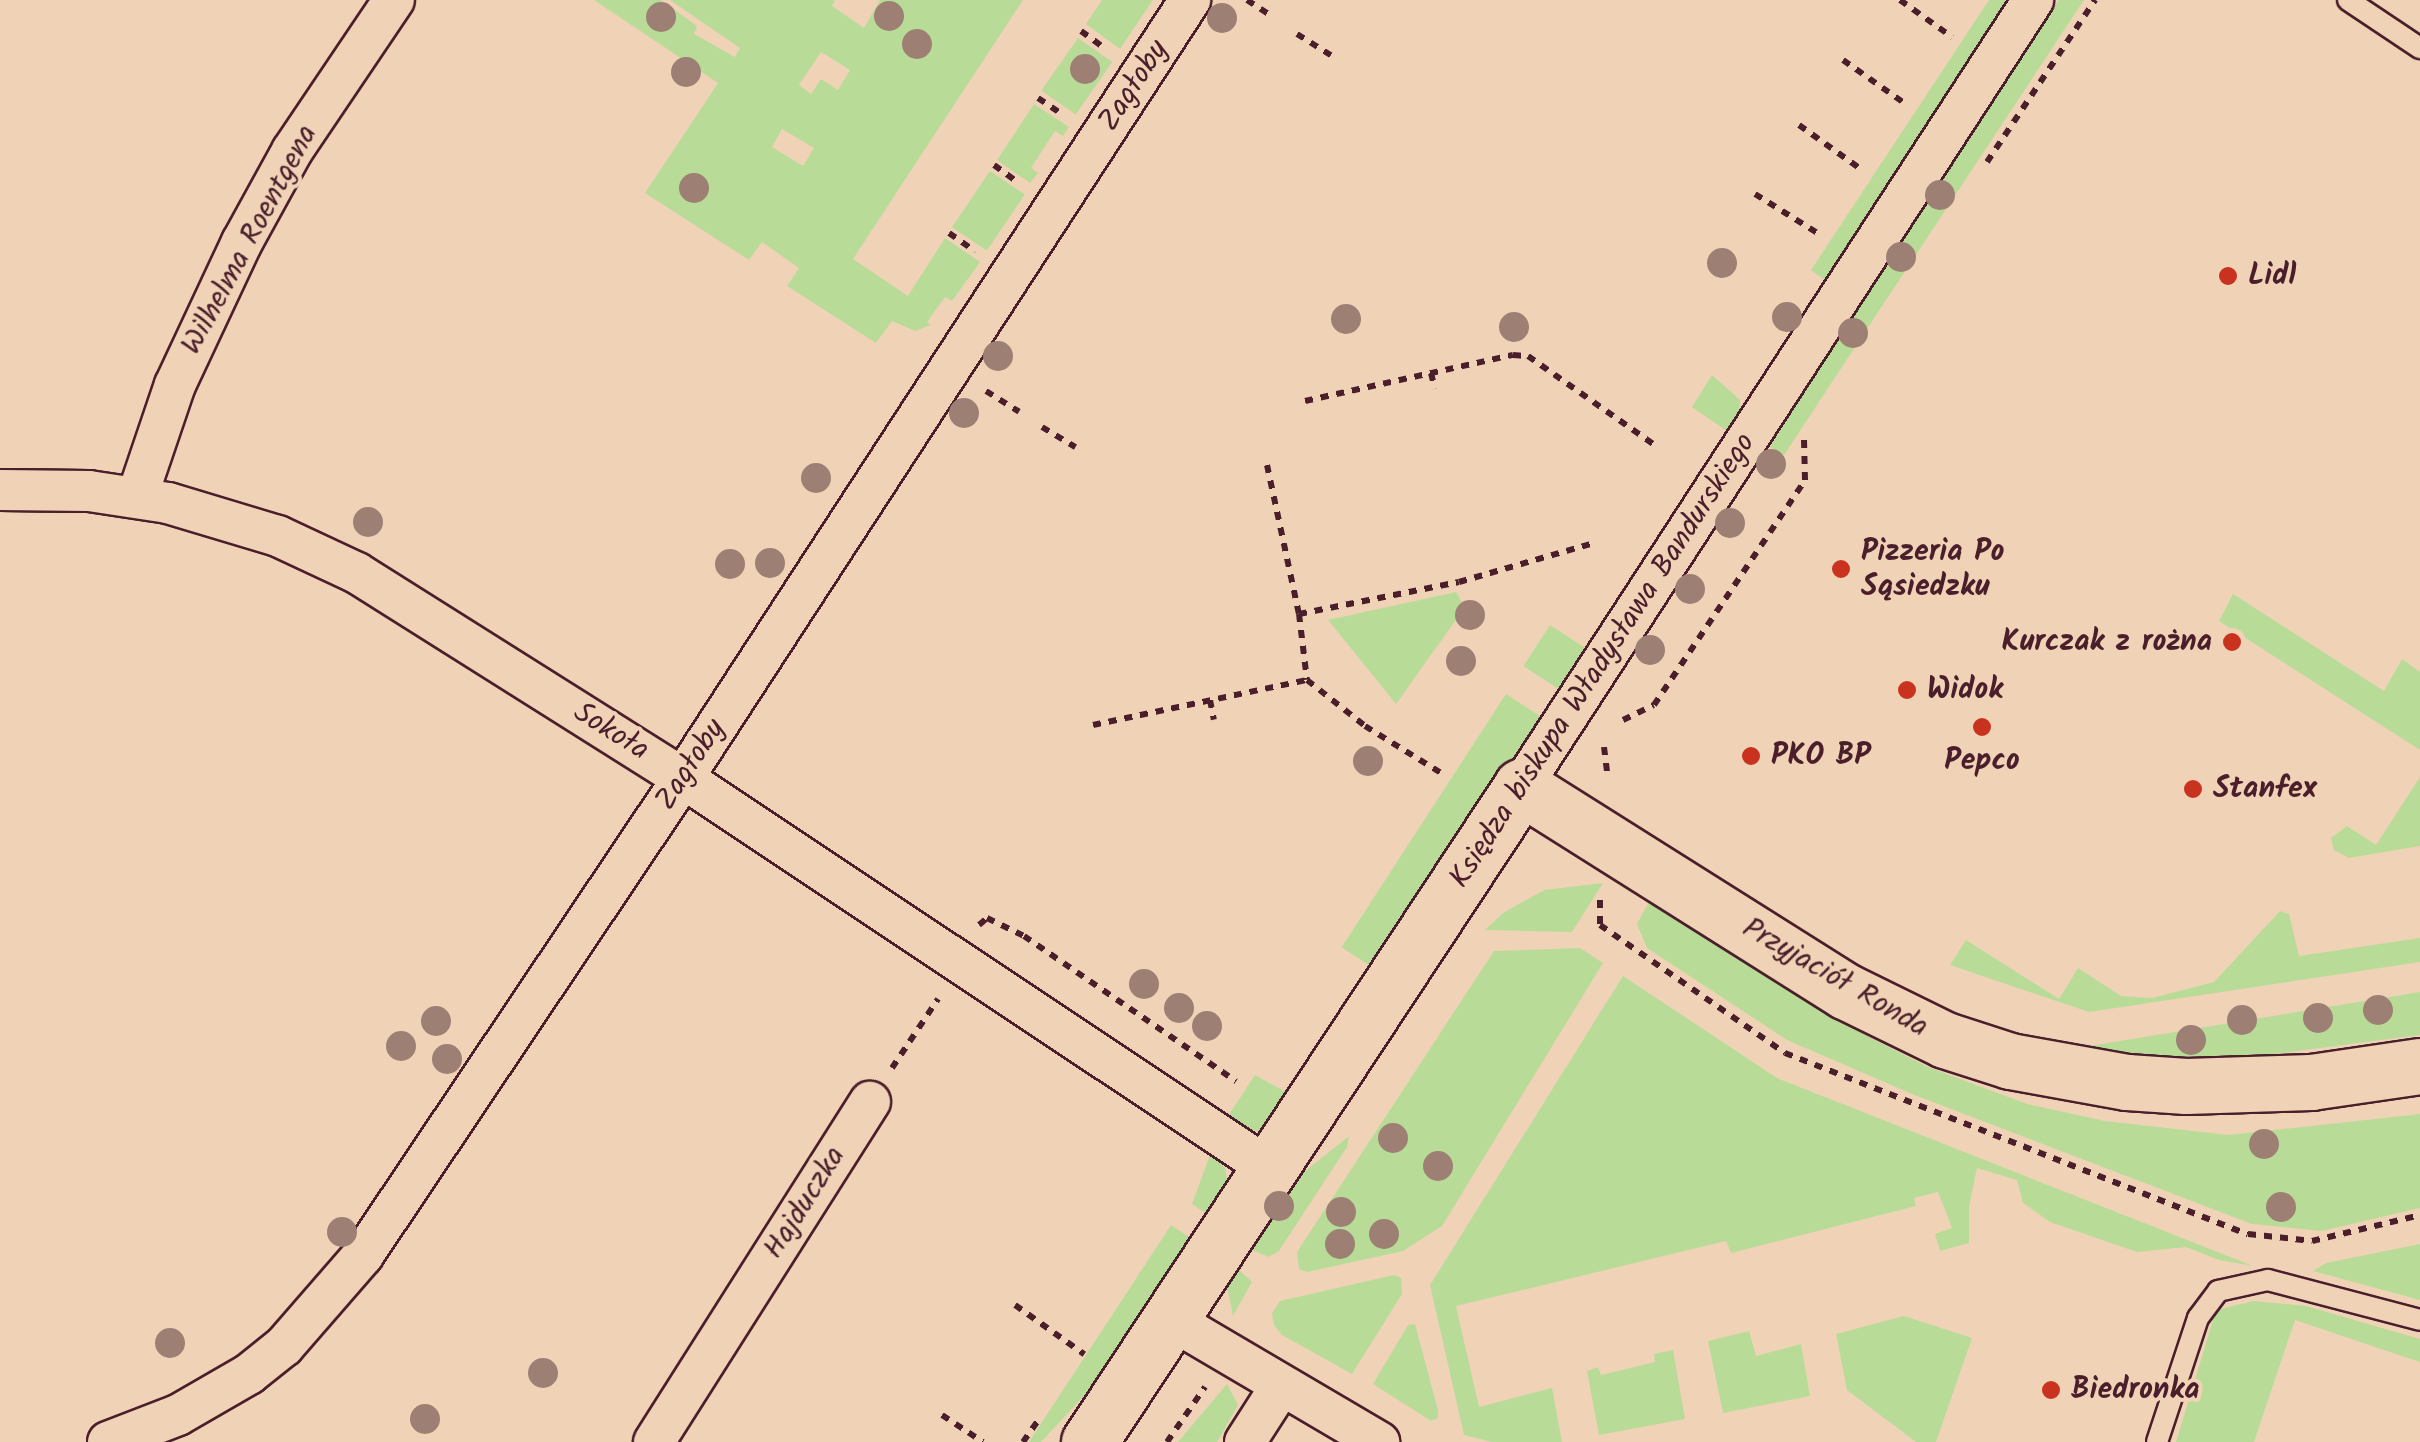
<!DOCTYPE html>
<meta charset="utf-8">
<style>
body{margin:0}
#map{position:relative;width:2420px;height:1442px;overflow:hidden;background:#f0d3b7;font-family:Kalam,sans-serif}
div>[style]{position:absolute}
.green>*{inset:0;background:#b8dc97;transform-origin:0 0}
.path>*{height:6px;margin-top:-3px;transform-origin:0;background:repeating-linear-gradient(90deg,#4a1f2b 0 8px,transparent 0 16px)}
.roads{filter:drop-shadow(2px 0 #4a1f2b) drop-shadow(-2px 0 #4a1f2b) drop-shadow(0 2px #4a1f2b) drop-shadow(0 -2px #4a1f2b)}
.lane>*{height:20px;margin:-10px;padding:0 10px;transform-origin:10px;border-radius:10px;background:#f0d3b7}
.street>*{height:40px;margin:-20px;padding:0 20px;transform-origin:20px;border-radius:20px;background:#f0d3b7}
.secondary>*{height:55px;margin:-27.5px;padding:0 27.5px;transform-origin:27.5px;border-radius:27.5px;background:#f0d3b7}
.trees>*{width:30px;height:30px;margin:-15px;border-radius:50%;background:#9e7f73}
.dots>*{width:28px;height:28px;translate:-50% -50%;box-sizing:border-box;border:5px solid #f0d3b7;border-radius:50%}
span{translate:-50% -50%;white-space:nowrap;text-align:center;line-height:1.15;-webkit-text-stroke:8px #f0d3b7;paint-order:stroke}
.street-label{font-size:30px;color:#4a1f2b}
.poi-label{font-size:30px;color:#4a1f2b;font-weight:700}
.left{translate:0 -50%;text-align:left}
.right{translate:-100% -50%;text-align:right}
</style>
<div id="map">
<div class="green">
<div style="clip-path:polygon(evenodd,594px 0,661px 0,697px 26px,694px 34px,735px 57px,740px 48px,670px 0,835px 0,832px 6px,864px 28px,880px 0,1023px 0,853px 259px,908px 296px,945px 238px,980px 262px,952px 301px,945px 297px,927px 322px,931px 325px,915px 331px,892px 321px,876px 343px,787px 286px,799px 268px,762px 242px,749px 260px,645px 193px,718px 83px,594px 0,821px 52px,850px 70px,838px 90px,821px 79px,811px 94px,799px 85px,821px 52px,594px 0,782px 129px,814px 148px,803px 166px,772px 147px,782px 129px)"></div>
<div style="clip-path:polygon(1102px 0,1153px 0,1120px 49px,1086px 24px)"></div>
<div style="clip-path:polygon(1989px 0,2007px 0,1825px 280px,1811px 270px)"></div>
<div style="clip-path:polygon(2059px 0,2084px 0,1784px 455px,1770px 447px,1900px 238px)"></div>
<div style="left:1078px;top:38px;width:42px;height:64px;rotate:35deg"></div>
<div style="clip-path:polygon(1034px 104px,1069px 127px,1063px 136px,1055px 131px,1031px 168px,1038px 173px,1030px 183px,997px 160px)"></div>
<div style="left:990px;top:171px;width:42px;height:68px;rotate:34deg"></div>
<div style="clip-path:polygon(1712px 375px,1740px 400px,1739px 412px,1727px 431px,1692px 407px)"></div>
<div style="clip-path:polygon(1456px 592px,1465px 607px,1396px 704px,1328px 620px)"></div>
<div style="clip-path:polygon(2233px 594px,2384px 691px,2402px 659px,2420px 672px,2420px 750px,2219px 621px)"></div>
<div style="left:1550px;top:625px;width:43px;height:49px;rotate:33deg"></div>
<div style="left:1506px;top:694px;width:42px;height:302px;rotate:33deg"></div>
<div style="clip-path:polygon(2420px 777px,2420px 846px,2349px 858px,2334px 850px,2331px 838px,2347px 826px,2376px 845px)"></div>
<div style="clip-path:polygon(1603px 883px,1572px 932px,1485px 930px,1503px 913px,1544px 890px)"></div>
<div style="clip-path:polygon(1650px 900px,1865px 1035px,1928px 1067px,2027px 1104px,2105px 1121px,2228px 1135px,2420px 1114px,2420px 1208px,2322px 1231px,2252px 1224px,1912px 1094px,1787px 1040px,1647px 948px,1637px 924px)"></div>
<div style="clip-path:polygon(2280px 911px,2289px 914px,2299px 956px,2420px 938px,2420px 962px,2089px 1012px,1950px 965px,1966px 940px,2059px 999px,2078px 968px,2121px 996px,2152px 998px,2214px 982px)"></div>
<div style="clip-path:polygon(1580px 948px,1603px 963px,1442px 1226px,1403px 1251px,1307px 1272px,1299px 1269px,1297px 1252px,1494px 951px)"></div>
<div style="clip-path:polygon(1623px 976px,1777px 1078px,2253px 1266px,2219px 1260px,2186px 1247px,2137px 1252px,2050px 1222px,2023px 1203px,2017px 1180px,1977px 1168px,1969px 1207px,1969px 1243px,1940px 1251px,1935px 1234px,1952px 1228px,1938px 1192px,1914px 1198px,1916px 1206px,1731px 1253px,1726px 1241px,1456px 1306px,1479px 1407px,1552px 1388px,1562px 1442px,1492px 1442px,1464px 1435px,1430px 1285px)"></div>
<div style="clip-path:polygon(2420px 992px,2420px 1035px,2237px 1059px,2172px 1059px,2083px 1047px)"></div>
<div style="clip-path:polygon(1255px 1075px,1293px 1096px,1262px 1130px,1256px 1131px,1226px 1119px)"></div>
<div style="clip-path:polygon(1349px 1136px,1347px 1147px,1279px 1251px,1269px 1257px,1252px 1250px,1247px 1243px,1293px 1181px)"></div>
<div style="clip-path:polygon(1211px 1152px,1225px 1168px,1228px 1185px,1211px 1217px,1192px 1204px)"></div>
<div style="clip-path:polygon(1171px 1225px,1195px 1241px,1097px 1382px,1041px 1442px,1029px 1442px)"></div>
<div style="clip-path:polygon(2420px 1244px,2420px 1300px,2313px 1271px,2326px 1263px)"></div>
<div style="clip-path:polygon(1234px 1265px,1252px 1282px,1233px 1316px,1227px 1286px)"></div>
<div style="clip-path:polygon(1394px 1275px,1401px 1278px,1402px 1294px,1352px 1374px,1282px 1335px,1274px 1325px,1272px 1313px,1280px 1301px)"></div>
<div style="clip-path:polygon(2254px 1301px,2306px 1306px,2420px 1339px,2420px 1362px,2295px 1320px,2254px 1442px,2176px 1442px,2216px 1310px)"></div>
<div style="clip-path:polygon(1904px 1316px,1972px 1338px,1936px 1442px,1916px 1442px,1847px 1390px,1836px 1334px)"></div>
<div style="clip-path:polygon(1415px 1324px,1438px 1410px,1438px 1418px,1431px 1421px,1373px 1384px,1408px 1325px)"></div>
<div style="clip-path:polygon(1749px 1331px,1756px 1356px,1801px 1344px,1810px 1396px,1723px 1413px,1708px 1341px)"></div>
<div style="clip-path:polygon(1673px 1350px,1685px 1419px,1599px 1435px,1587px 1371px,1598px 1367px,1601px 1375px,1655px 1362px,1654px 1354px)"></div>
<div style="clip-path:polygon(1227px 1384px,1238px 1405px,1217px 1442px,1178px 1442px)"></div>
</div>
<div class="path">
<div style="left:1247px;top:0;width:31px;rotate:33deg"></div>
<div style="left:1900px;top:0;width:64px;rotate:35.4deg"></div>
<div style="left:1081px;top:31px;width:31px;rotate:36deg"></div>
<div style="left:1297px;top:34px;width:40px;rotate:32deg"></div>
<div style="left:1843px;top:60px;width:78px;rotate:35.1deg"></div>
<div style="left:1038px;top:98px;width:30px;rotate:34deg"></div>
<div style="left:1799px;top:125px;width:77px;rotate:35.5deg"></div>
<div style="left:1987px;top:162px;width:195px;rotate:-56.3deg"></div>
<div style="left:994px;top:165px;width:31px;rotate:36deg"></div>
<div style="left:1755px;top:194px;width:75px;rotate:32deg"></div>
<div style="left:949px;top:233px;width:32px;rotate:35deg"></div>
<div style="left:1431px;top:373px;width:16px;rotate:76deg"></div>
<div style="left:986px;top:391px;width:39px;rotate:32deg"></div>
<div style="left:1305px;top:401px;width:213px;rotate:-12.5deg"></div>
<div style="left:1513px;top:355px;width:15px;rotate:4deg"></div>
<div style="left:1528px;top:356px;width:156px;rotate:35.1deg"></div>
<div style="left:1042px;top:427px;width:39px;rotate:31deg"></div>
<div style="left:1267px;top:465px;width:152px;rotate:77.9deg"></div>
<div style="left:1299px;top:614px;width:66px;rotate:83.1deg"></div>
<div style="left:1307px;top:680px;width:74px;rotate:38.4deg"></div>
<div style="left:1365px;top:726px;width:89px;rotate:31.7deg"></div>
<div style="left:1299px;top:614px;width:163px;rotate:-11.3deg"></div>
<div style="left:1459px;top:582px;width:141px;rotate:-16.1deg"></div>
<div style="left:1210px;top:700px;width:20px;rotate:79deg"></div>
<div style="left:1623px;top:720px;width:34px;rotate:-26deg"></div>
<div style="left:1654px;top:705px;width:271px;rotate:-56.1deg"></div>
<div style="left:1805px;top:480px;width:41px;rotate:-91.4deg"></div>
<div style="left:1093px;top:725px;width:219px;rotate:-11.9deg"></div>
<div style="left:1604px;top:747px;width:31px;rotate:83deg"></div>
<div style="left:1600px;top:900px;width:25px;rotate:90deg"></div>
<div style="left:1600px;top:925px;width:225px;rotate:34.7deg"></div>
<div style="left:1785px;top:1053px;width:497px;rotate:21.4deg"></div>
<div style="left:2248px;top:1234px;width:64px;rotate:6.2deg"></div>
<div style="left:2312px;top:1241px;width:111px;rotate:-13.5deg"></div>
<div style="left:979px;top:925px;width:11px;rotate:-41deg"></div>
<div style="left:987px;top:918px;width:41px;rotate:25.9deg"></div>
<div style="left:1024px;top:936px;width:257px;rotate:34.4deg"></div>
<div style="left:892px;top:1068px;width:83px;rotate:-56.3deg"></div>
<div style="left:1015px;top:1305px;width:85px;rotate:35.4deg"></div>
<div style="left:942px;top:1415px;width:49px;rotate:33.4deg"></div>
<div style="left:1023px;top:1442px;width:29px;rotate:-55deg"></div>
<div style="left:1167px;top:1442px;width:67px;rotate:-55.4deg"></div>
</div>
<div class="roads">
<div class="lane">
<div style="left:2348px;top:0;width:87px;rotate:33.7deg"></div>
<div style="left:2157px;top:1442px;width:131px;rotate:-71.7deg"></div>
<div style="left:2198px;top:1318px;width:34px;rotate:-53deg"></div>
<div style="left:2218px;top:1291px;width:51px;rotate:-12.4deg"></div>
<div style="left:2268px;top:1280px;width:157px;rotate:14.7deg"></div>
</div>
<div class="street">
<div style="left:0;top:490px;width:89px;rotate:0.6deg"></div>
<div style="left:89px;top:491px;width:80px;rotate:8.6deg"></div>
<div style="left:168px;top:503px;width:115px;rotate:16.7deg"></div>
<div style="left:278px;top:536px;width:87px;rotate:25.1deg"></div>
<div style="left:357px;top:573px;width:385px;rotate:32.2deg"></div>
<div style="left:683px;top:778px;width:705px;rotate:33.67deg"></div>
<div style="left:137px;top:497px;width:118px;rotate:-71.3deg"></div>
<div style="left:175px;top:385px;width:158px;rotate:-64.9deg"></div>
<div style="left:242px;top:242px;width:104px;rotate:-61.2deg"></div>
<div style="left:292px;top:151px;width:182px;rotate:-56deg"></div>
<div style="left:1521px;top:787px;width:939px;rotate:-56.95deg"></div>
<div style="left:1170px;top:1319px;width:243px;rotate:30.5deg"></div>
<div style="left:108px;top:1442px;width:75px;rotate:-21.1deg"></div>
<div style="left:178px;top:1415px;width:82px;rotate:-30deg"></div>
<div style="left:249px;top:1374px;width:45px;rotate:-38.7deg"></div>
<div style="left:284px;top:1346px;width:121px;rotate:-49deg"></div>
<div style="left:363px;top:1255px;width:574px;rotate:-56.14deg"></div>
<div style="left:683px;top:778px;width:929px;rotate:-56.91deg"></div>
<div style="left:654px;top:1442px;width:403px;rotate:-57.6deg"></div>
<div style="left:1245px;top:1442px;width:67px;rotate:-57.3deg"></div>
</div>
<div class="secondary">
<div style="left:1089px;top:1442px;width:785px;rotate:-56.59deg"></div>
<div style="left:1521px;top:787px;width:383px;rotate:32.2deg"></div>
<div style="left:1845px;top:991px;width:111px;rotate:26.1deg"></div>
<div style="left:1945px;top:1040px;width:68px;rotate:17.9deg"></div>
<div style="left:2010px;top:1061px;width:119px;rotate:10.2deg"></div>
<div style="left:2127px;top:1082px;width:59px;rotate:3.9deg"></div>
<div style="left:2186px;top:1086px;width:125px;rotate:-1.8deg"></div>
<div style="left:2311px;top:1082px;width:110px;rotate:-8.4deg"></div>
</div>
</div>
<div class="trees">
<div style="left:889px;top:16px"></div>
<div style="left:661px;top:17px"></div>
<div style="left:1222px;top:18px"></div>
<div style="left:917px;top:44px"></div>
<div style="left:1085px;top:69px"></div>
<div style="left:686px;top:72px"></div>
<div style="left:694px;top:188px"></div>
<div style="left:1940px;top:195px"></div>
<div style="left:1901px;top:257px"></div>
<div style="left:1722px;top:263px"></div>
<div style="left:1787px;top:317px"></div>
<div style="left:1346px;top:319px"></div>
<div style="left:1514px;top:327px"></div>
<div style="left:1853px;top:333px"></div>
<div style="left:998px;top:356px"></div>
<div style="left:964px;top:413px"></div>
<div style="left:1771px;top:464px"></div>
<div style="left:816px;top:478px"></div>
<div style="left:368px;top:522px"></div>
<div style="left:1730px;top:523px"></div>
<div style="left:770px;top:563px"></div>
<div style="left:730px;top:564px"></div>
<div style="left:1690px;top:589px"></div>
<div style="left:1470px;top:615px"></div>
<div style="left:1650px;top:650px"></div>
<div style="left:1461px;top:661px"></div>
<div style="left:1368px;top:761px"></div>
<div style="left:1144px;top:984px"></div>
<div style="left:1179px;top:1008px"></div>
<div style="left:2378px;top:1010px"></div>
<div style="left:2318px;top:1018px"></div>
<div style="left:2242px;top:1020px"></div>
<div style="left:436px;top:1021px"></div>
<div style="left:1207px;top:1026px"></div>
<div style="left:2191px;top:1040px"></div>
<div style="left:401px;top:1046px"></div>
<div style="left:447px;top:1059px"></div>
<div style="left:1393px;top:1138px"></div>
<div style="left:2264px;top:1144px"></div>
<div style="left:1438px;top:1166px"></div>
<div style="left:1279px;top:1206px"></div>
<div style="left:2281px;top:1207px"></div>
<div style="left:1341px;top:1212px"></div>
<div style="left:342px;top:1232px"></div>
<div style="left:1384px;top:1234px"></div>
<div style="left:1340px;top:1244px"></div>
<div style="left:170px;top:1343px"></div>
<div style="left:543px;top:1373px"></div>
<div style="left:425px;top:1419px"></div>
</div>
<div class="dots">
<div style="left:2228px;top:276px;background:#c8321e"></div>
<div style="left:1841px;top:569px;background:#c8321e"></div>
<div style="left:2232px;top:642px;background:#c8321e"></div>
<div style="left:1907px;top:690px;background:#c8321e"></div>
<div style="left:1982px;top:727px;background:#c8321e"></div>
<div style="left:1751px;top:756px;background:#c8321e"></div>
<div style="left:2193px;top:789px;background:#c8321e"></div>
<div style="left:2051px;top:1390px;background:#c8321e"></div>
</div>
<div class="street-label">
<span style="left:1134px;top:86px;rotate:-57deg">Zagłoby</span>
<span style="left:250px;top:240px;rotate:-62deg">Wilhelma Roentgena</span>
<span style="left:1603px;top:661px;rotate:-57deg">Księdza biskupa Władysława Bandurskiego</span>
<span style="left:611px;top:732px;rotate:32deg">Sokoła</span>
<span style="left:691px;top:765px;rotate:-57deg">Zagłoby</span>
<span style="left:1835px;top:978px;rotate:30deg">Przyjaciół Ronda</span>
<span style="left:805px;top:1203px;rotate:-58deg">Hajduczka</span>
</div>
<div class="poi-label">
<span class="left" style="left:2248px;top:276px">Lidl</span>
<span class="left" style="left:1861px;top:569px">Pizzeria Po<br>Sąsiedzku</span>
<span class="right" style="left:2212px;top:642px">Kurczak z rożna</span>
<span class="left" style="left:1927px;top:690px">Widok</span>
<span class="left" style="left:1771px;top:756px">PKO BP</span>
<span style="left:1982px;top:761px">Pepco</span>
<span class="left" style="left:2213px;top:789px">Stanfex</span>
<span class="left" style="left:2071px;top:1390px">Biedronka</span>
</div>
</div>
